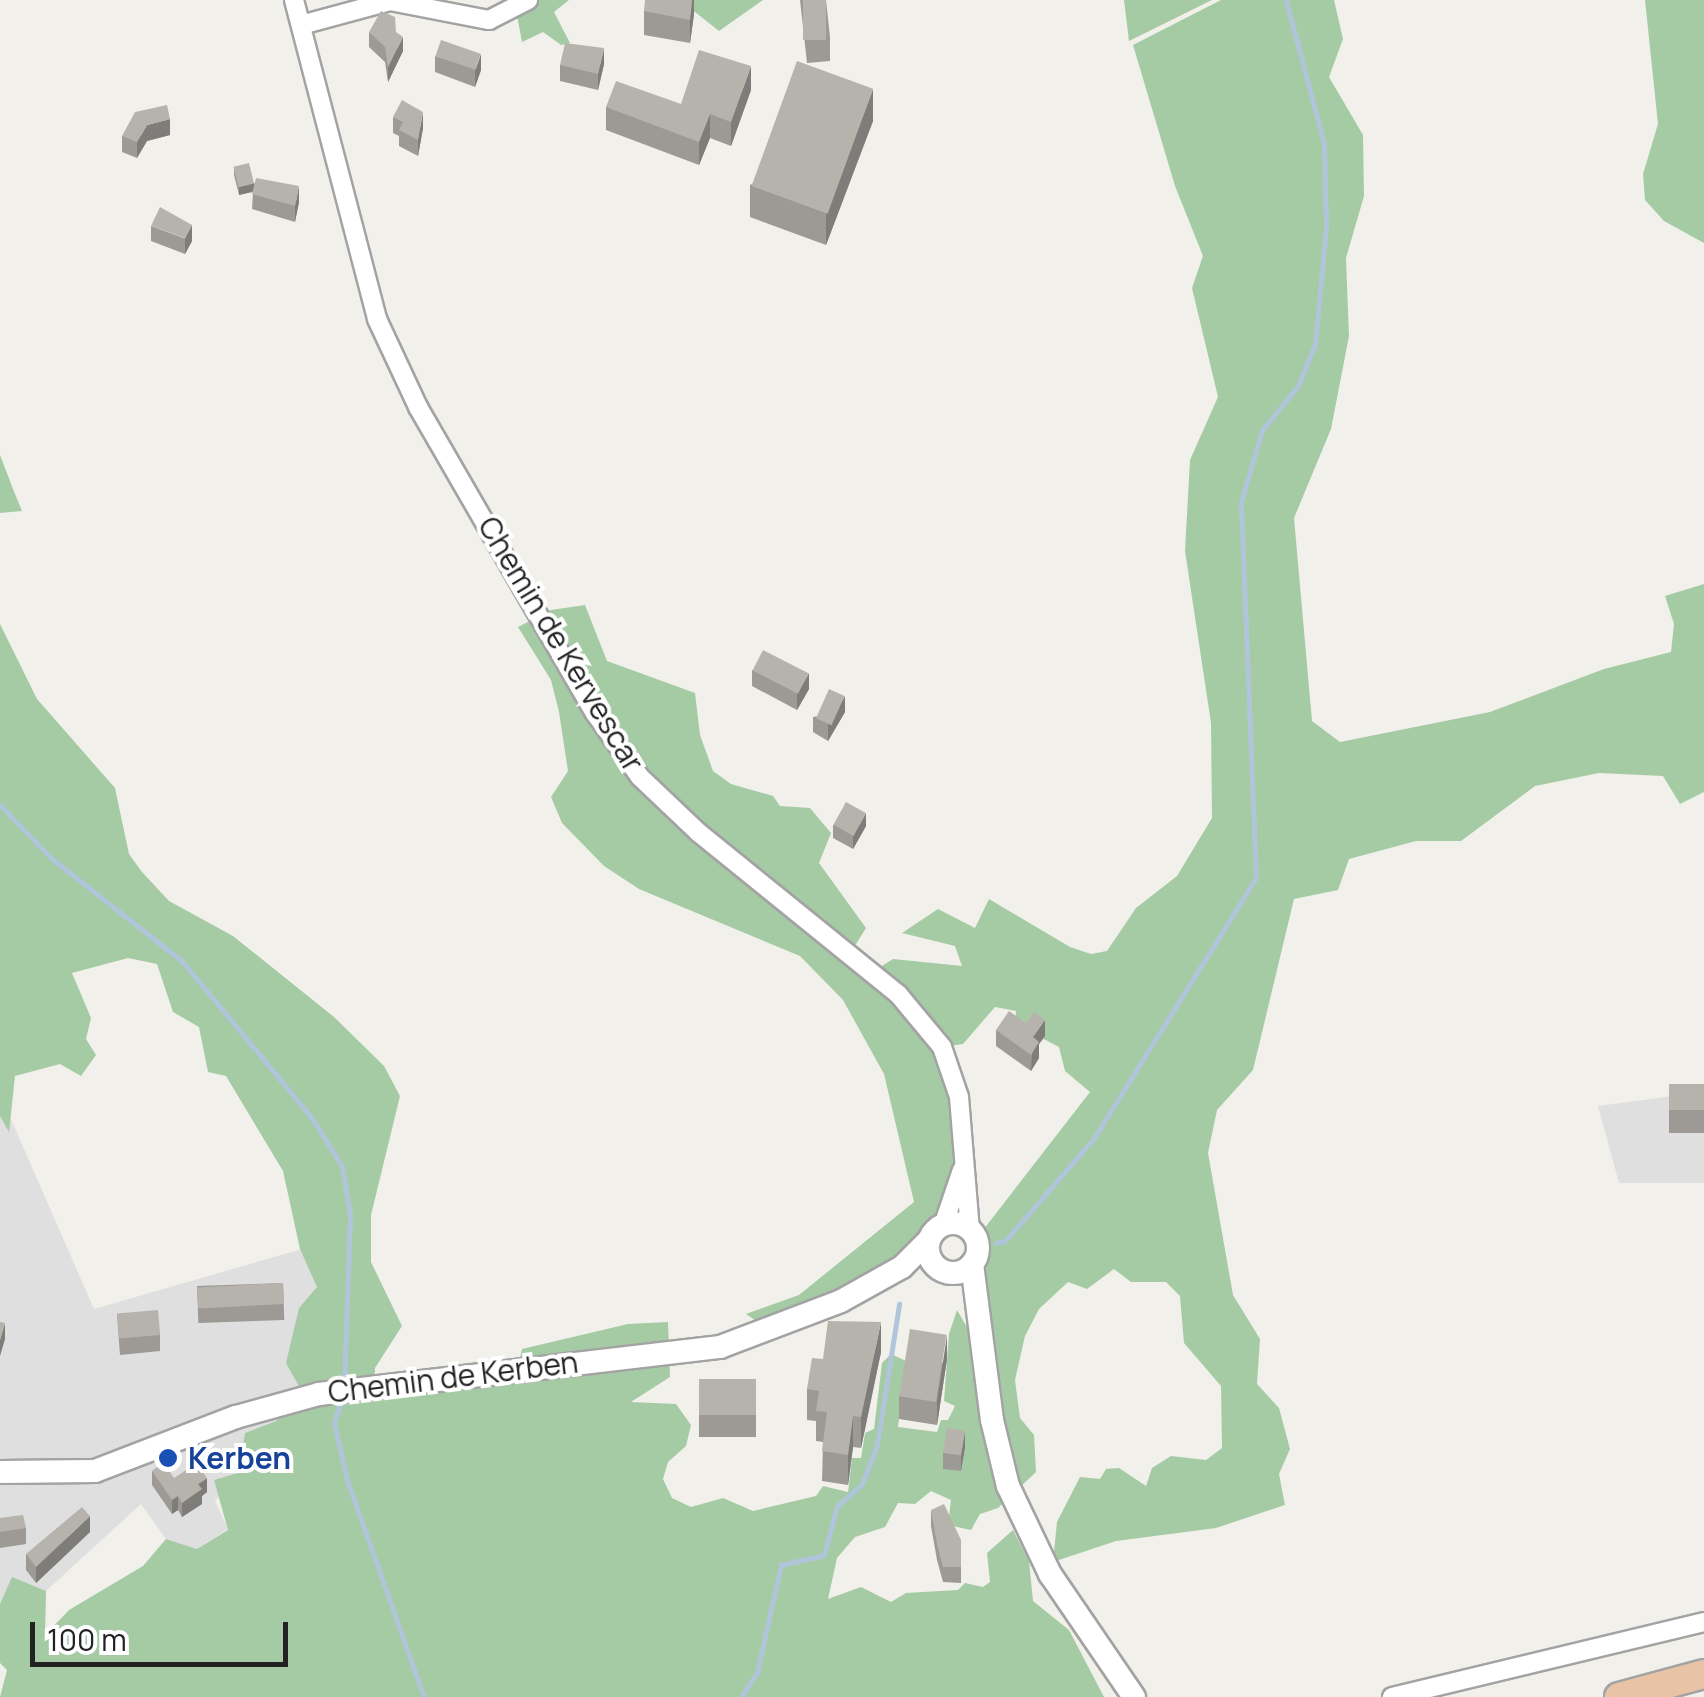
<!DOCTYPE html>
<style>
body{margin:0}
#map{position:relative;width:1704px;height:1697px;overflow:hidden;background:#f1f0ea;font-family:Manrope,sans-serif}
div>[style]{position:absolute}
.residential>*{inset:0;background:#e0dfdf}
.forest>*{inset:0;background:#a5cba4}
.stream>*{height:5px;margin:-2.5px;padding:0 2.5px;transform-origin:2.5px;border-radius:2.5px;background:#b0c5d9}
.roads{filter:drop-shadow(2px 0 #a3a3a3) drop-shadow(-2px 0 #a3a3a3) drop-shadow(0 2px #a3a3a3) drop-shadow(0 -2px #a3a3a3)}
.minor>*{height:18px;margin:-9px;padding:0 9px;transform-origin:9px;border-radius:9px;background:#fff}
.tertiary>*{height:22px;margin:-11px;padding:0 11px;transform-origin:11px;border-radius:11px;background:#fff}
.tertiary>.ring{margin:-11px;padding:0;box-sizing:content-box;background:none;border:22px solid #fff;border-radius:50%}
.trunk>*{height:28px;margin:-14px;padding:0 14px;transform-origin:14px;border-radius:14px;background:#e8c3a5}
.wall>*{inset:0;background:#9d9a95;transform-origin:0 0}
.shaded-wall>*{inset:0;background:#7f7d79}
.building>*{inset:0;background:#b6b3ad;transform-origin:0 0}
.dots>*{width:28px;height:28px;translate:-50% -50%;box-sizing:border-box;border:5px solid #fff;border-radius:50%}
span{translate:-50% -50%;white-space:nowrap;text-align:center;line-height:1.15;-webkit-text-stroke:8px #fff;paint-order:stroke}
.street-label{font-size:30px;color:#222}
.transit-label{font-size:30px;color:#164399;font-weight:700}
.left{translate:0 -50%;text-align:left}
.scale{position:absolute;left:30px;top:1622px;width:258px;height:45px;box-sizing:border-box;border:5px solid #222;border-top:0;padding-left:12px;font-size:30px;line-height:35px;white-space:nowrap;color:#222;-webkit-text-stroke:8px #fff;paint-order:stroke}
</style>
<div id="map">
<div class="residential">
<div style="clip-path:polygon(1704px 1092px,1704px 1183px,1619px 1183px,1598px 1106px)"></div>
<div style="clip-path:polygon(0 1094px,94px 1309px,316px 1245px,318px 1287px,299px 1308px,301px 1390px,276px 1421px,245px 1433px,238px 1473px,215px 1501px,228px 1529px,197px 1549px,166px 1539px,141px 1504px,46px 1591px,44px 1636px,0 1655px)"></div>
</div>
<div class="forest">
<div style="clip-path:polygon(514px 0,569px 0,554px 12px,570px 43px,561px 45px,543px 32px,522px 42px)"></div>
<div style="clip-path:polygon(672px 0,763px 0,719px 31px,695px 12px,668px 7px)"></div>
<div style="clip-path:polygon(1124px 0,1212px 0,1129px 41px)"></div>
<div style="clip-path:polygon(1221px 0,1334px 0,1343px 39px,1329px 77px,1363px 135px,1364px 196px,1346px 258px,1349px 336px,1331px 429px,1294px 518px,1312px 721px,1340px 742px,1490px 712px,1604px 669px,1671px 652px,1674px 624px,1665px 596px,1704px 584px,1704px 792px,1680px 804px,1663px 776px,1599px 773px,1535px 786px,1461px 841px,1416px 841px,1349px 859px,1338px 890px,1294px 899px,1253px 1070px,1217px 1110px,1208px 1153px,1233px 1295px,1260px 1339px,1257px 1384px,1279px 1408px,1290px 1449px,1279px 1474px,1285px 1505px,1216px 1528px,1116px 1541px,1053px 1562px,1057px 1522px,1080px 1477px,1100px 1479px,1106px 1469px,1119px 1468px,1146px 1486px,1152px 1468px,1171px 1456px,1206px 1460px,1222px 1448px,1221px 1386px,1184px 1343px,1180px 1296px,1166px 1282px,1131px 1282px,1114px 1269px,1087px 1289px,1068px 1282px,1039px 1309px,1025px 1336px,1015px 1380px,1020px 1418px,1034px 1435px,1036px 1472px,998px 1508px,980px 1514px,971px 1530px,948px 1525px,951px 1500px,931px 1491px,915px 1504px,898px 1503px,885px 1527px,855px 1537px,837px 1558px,828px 1599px,861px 1587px,891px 1602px,906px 1593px,958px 1590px,965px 1583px,983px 1587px,990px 1582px,987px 1553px,1013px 1530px,1029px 1561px,1033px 1601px,1069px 1630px,1104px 1697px,0 1697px,7px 1670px,0 1663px,0 1604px,12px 1577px,46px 1591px,45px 1635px,69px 1610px,143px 1566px,166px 1539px,197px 1549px,228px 1530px,214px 1480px,238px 1473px,245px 1433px,276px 1421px,301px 1390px,286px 1363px,299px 1308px,317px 1287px,300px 1249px,283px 1171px,226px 1076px,208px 1072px,199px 1027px,173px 1012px,157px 964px,128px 958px,72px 973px,91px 1018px,86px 1039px,96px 1055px,81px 1076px,60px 1064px,15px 1076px,9px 1132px,0 1116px,0 624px,37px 699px,115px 788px,129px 854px,142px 872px,169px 901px,233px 936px,334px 1017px,384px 1066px,400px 1096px,371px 1215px,371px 1262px,402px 1326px,375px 1368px,374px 1395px,516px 1376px,522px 1349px,628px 1324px,668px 1322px,670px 1377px,631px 1402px,676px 1404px,691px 1425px,686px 1446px,668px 1462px,663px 1479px,672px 1498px,691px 1507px,723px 1498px,753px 1511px,816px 1496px,823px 1486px,848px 1492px,852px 1458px,861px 1458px,865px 1433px,874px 1429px,882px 1363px,891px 1354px,906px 1361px,898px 1427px,937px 1432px,941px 1420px,948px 1420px,955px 1406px,944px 1401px,949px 1334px,957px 1310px,971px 1334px,986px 1252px,980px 1234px,1090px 1092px,1065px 1071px,1059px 1047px,1015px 1024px,1016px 1011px,995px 1007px,963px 1044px,949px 1046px,941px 1032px,960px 1159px,936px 1217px,881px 1270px,764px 1326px,746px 1314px,799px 1295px,914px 1202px,884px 1074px,843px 1000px,800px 956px,639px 889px,604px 866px,562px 823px,551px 797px,568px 771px,559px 712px,551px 680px,518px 627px,551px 610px,585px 605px,607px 661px,695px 693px,700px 735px,713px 771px,731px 784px,773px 796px,780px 806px,810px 808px,831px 833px,819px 863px,866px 928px,846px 960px,866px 976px,893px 959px,962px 966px,955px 946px,902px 933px,938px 909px,975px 928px,989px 899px,1070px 947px,1091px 954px,1107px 951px,1136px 908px,1177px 876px,1212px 818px,1211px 723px,1185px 551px,1190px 460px,1218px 397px,1192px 288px,1203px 256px,1175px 186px,1133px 45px)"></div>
<div style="clip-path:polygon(1645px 0,1704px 0,1704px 243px,1664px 221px,1645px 200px,1643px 174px,1658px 124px)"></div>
<div style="clip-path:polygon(0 455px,13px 489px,22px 511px,0 513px)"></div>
</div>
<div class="stream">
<div style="left:0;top:805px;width:74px;rotate:46.1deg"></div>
<div style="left:51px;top:858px;width:167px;rotate:38.2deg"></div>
<div style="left:182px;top:961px;width:202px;rotate:50.4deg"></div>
<div style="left:311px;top:1117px;width:58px;rotate:57.7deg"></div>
<div style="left:342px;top:1166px;width:50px;rotate:80.7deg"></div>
<div style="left:350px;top:1215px;width:171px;rotate:92deg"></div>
<div style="left:996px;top:1243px;width:9px;rotate:-13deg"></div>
<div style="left:1005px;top:1241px;width:136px;rotate:-49.2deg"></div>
<div style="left:1094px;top:1138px;width:306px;rotate:-58.1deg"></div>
<div style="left:1256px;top:878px;width:376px;rotate:-92.3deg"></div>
<div style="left:1241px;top:502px;width:75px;rotate:-73.7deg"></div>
<div style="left:1262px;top:430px;width:57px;rotate:-50.7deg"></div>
<div style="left:1298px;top:386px;width:45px;rotate:-68deg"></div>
<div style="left:1315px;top:344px;width:118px;rotate:-84.6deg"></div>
<div style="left:1326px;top:227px;width:83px;rotate:-91.4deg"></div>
<div style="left:1324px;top:144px;width:149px;rotate:-104.8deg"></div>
<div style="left:342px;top:1397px;width:27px;rotate:107deg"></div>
<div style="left:334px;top:1423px;width:58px;rotate:77.2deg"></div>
<div style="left:347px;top:1480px;width:230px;rotate:70.5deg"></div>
<div style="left:741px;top:1697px;width:30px;rotate:-57deg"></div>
<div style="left:757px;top:1672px;width:110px;rotate:-77.4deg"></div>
<div style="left:781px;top:1565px;width:44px;rotate:-13.1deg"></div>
<div style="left:824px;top:1555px;width:51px;rotate:-75.1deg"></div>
<div style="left:837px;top:1506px;width:33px;rotate:-41deg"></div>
<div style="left:862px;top:1484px;width:42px;rotate:-69deg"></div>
<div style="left:877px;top:1445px;width:143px;rotate:-81.1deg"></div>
</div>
<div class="roads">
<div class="minor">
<div style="left:294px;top:0;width:330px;rotate:75.4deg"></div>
<div style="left:377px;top:319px;width:97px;rotate:65deg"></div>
<div style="left:418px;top:407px;width:354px;rotate:60deg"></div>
<div style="left:595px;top:713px;width:78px;rotate:54.9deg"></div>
<div style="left:640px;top:777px;width:81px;rotate:43.5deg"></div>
<div style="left:699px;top:833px;width:256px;rotate:39deg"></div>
<div style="left:898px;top:994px;width:69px;rotate:50.3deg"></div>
<div style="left:942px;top:1047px;width:53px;rotate:71.2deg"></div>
<div style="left:959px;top:1097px;width:133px;rotate:85.3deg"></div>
<div style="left:301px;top:25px;width:92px;rotate:-15.1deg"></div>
<div style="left:390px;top:1px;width:101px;rotate:10.9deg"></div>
<div style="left:489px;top:20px;width:44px;rotate:-27.1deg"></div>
<div style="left:943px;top:1226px;width:59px;rotate:-71.3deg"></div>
<div style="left:1392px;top:1697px;width:321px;rotate:-13.5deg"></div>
</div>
<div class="tertiary">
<div class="ring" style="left:928px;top:1223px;width:28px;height:28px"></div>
<div style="left:972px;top:1264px;width:157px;rotate:82.7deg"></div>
<div style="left:992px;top:1420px;width:68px;rotate:76.4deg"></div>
<div style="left:1008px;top:1486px;width:98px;rotate:64.5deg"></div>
<div style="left:1050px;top:1574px;width:149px;rotate:55.7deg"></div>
<div style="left:0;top:1472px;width:95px;rotate:-0.6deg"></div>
<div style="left:95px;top:1471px;width:151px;rotate:-21deg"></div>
<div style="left:236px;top:1417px;width:86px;rotate:-15.5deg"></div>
<div style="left:319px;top:1394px;width:404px;rotate:-6.7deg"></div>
<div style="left:720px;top:1347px;width:129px;rotate:-20.8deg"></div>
<div style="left:841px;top:1301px;width:70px;rotate:-29.1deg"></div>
<div style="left:902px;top:1267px;width:37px;rotate:-45deg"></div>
</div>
<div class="trunk">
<div style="left:1619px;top:1697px;width:88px;rotate:-15.1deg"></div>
</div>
</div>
<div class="wall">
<div style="clip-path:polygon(694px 0,694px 14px,690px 43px,644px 35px,644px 11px)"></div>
<div style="clip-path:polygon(800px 0,826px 0,830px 37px,830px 61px,807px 63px)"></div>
<div style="clip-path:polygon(369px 32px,403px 51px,388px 82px,385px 62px,369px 47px)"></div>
<div style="clip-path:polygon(435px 56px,481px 70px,475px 87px,435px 72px)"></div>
<div style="clip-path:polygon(604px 64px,598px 90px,560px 81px,560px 65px)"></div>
<div style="clip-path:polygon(751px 90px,731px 146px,710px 138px,699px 165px,606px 130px,606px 107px,681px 104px)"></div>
<div style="clip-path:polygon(393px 117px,423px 128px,418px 156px,399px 146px,399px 136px,393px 133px)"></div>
<div style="clip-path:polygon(873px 121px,826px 245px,750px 217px,750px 185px)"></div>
<div style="clip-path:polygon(170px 135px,147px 141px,137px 158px,122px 152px,122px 136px)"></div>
<div style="clip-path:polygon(234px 167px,254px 183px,299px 202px,295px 222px,252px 209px,253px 192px,239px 195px,234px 175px)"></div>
<div style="clip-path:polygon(151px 226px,192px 241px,185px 254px,151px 241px)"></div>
<div style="clip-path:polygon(752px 670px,809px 689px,797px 710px,752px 686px)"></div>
<div style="clip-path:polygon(845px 712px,828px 741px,813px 732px,813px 717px)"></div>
<div style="clip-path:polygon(833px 825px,866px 826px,853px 849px,833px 838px)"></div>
<div style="clip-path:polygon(996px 1030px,1045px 1036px,1039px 1044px,1039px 1058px,1031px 1071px,996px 1046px)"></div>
<div style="left:1704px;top:1084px;width:49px;height:35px;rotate:90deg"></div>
<div style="left:283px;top:1283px;width:37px;height:86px;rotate:88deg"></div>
<div style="clip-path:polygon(117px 1314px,160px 1335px,160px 1351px,120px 1355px)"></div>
<div style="clip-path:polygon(881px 1352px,861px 1448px,853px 1447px,848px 1485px,822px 1481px,823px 1442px,816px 1441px,816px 1421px,807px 1420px,807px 1389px,823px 1359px)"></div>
<div style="clip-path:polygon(947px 1359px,937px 1425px,899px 1419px,899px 1396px)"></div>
<div style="left:699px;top:1379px;width:57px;height:58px"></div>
<div style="clip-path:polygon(965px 1447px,961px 1471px,943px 1469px,943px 1453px)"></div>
<div style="clip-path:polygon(152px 1471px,207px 1492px,202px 1496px,202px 1504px,182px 1517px,178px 1510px,172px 1514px,152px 1485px)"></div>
<div style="clip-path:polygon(931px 1510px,961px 1540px,961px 1583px,943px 1582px,937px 1560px,931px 1526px)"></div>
<div style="clip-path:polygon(0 1518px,26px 1528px,26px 1544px,0 1548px)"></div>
<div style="clip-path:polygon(90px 1532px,36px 1583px,26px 1570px,26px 1554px)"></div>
</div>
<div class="shaded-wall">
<div style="clip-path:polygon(692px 0,694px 0,694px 14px,690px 43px,690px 20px)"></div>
<div style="clip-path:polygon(403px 37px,403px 51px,388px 82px,388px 67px)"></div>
<div style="clip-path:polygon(604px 48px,604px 64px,598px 90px,598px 74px)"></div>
<div style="clip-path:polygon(481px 54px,481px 70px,475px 87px,475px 71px)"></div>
<div style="clip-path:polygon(751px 66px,751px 90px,731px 146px,731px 122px)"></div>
<div style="clip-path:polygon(873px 89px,873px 121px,826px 245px,826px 214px)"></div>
<div style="clip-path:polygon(423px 112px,423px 128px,418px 156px,418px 140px)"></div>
<div style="clip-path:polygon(710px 114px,710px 138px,699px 165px,699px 142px)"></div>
<div style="clip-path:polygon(170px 119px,170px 135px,147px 141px,137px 158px,137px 142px,147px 125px)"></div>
<div style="clip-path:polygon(254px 183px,254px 191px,239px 195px,239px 187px)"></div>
<div style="clip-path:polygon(299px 186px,299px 202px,295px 222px,295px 206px)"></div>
<div style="clip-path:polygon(192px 225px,192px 241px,185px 254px,185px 238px)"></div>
<div style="clip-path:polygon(809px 673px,809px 689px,797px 710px,797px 694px)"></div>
<div style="clip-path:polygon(845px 696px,845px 712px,828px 741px,828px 725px)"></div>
<div style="clip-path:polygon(866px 813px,866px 826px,853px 849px,853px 836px)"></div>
<div style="clip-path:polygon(1045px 1020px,1045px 1036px,1039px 1044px,1039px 1058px,1031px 1071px,1033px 1037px)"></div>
<div style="clip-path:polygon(881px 1322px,881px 1352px,861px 1448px,861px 1417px)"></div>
<div style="clip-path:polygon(5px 1323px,5px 1339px,0 1356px,0 1340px)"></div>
<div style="clip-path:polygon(947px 1335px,947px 1359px,937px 1425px,937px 1402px)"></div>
<div style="clip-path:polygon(853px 1416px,853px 1447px,848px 1485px,848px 1455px)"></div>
<div style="clip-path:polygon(965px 1431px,965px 1447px,961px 1471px,961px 1456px)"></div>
<div style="clip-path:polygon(207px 1478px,207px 1492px,202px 1496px,202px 1504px,182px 1517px,182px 1503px,198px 1484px)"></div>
<div style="clip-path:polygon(178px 1496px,178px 1510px,172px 1514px,172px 1500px)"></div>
<div style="clip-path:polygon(90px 1516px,90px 1532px,36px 1583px,36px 1567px)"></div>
</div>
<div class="building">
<div style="clip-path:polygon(645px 0,692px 0,690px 20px,644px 11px)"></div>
<div style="left:803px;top:0;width:23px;height:40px"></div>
<div style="clip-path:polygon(381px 11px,395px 17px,396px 32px,403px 37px,388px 67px,385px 47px,369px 32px)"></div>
<div style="left:441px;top:40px;width:42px;height:17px;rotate:19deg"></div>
<div style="clip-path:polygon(565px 43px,604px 48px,598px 74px,560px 65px)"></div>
<div style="clip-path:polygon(699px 50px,751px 66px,731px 122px,710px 114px,699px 142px,606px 107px,616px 81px,681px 104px)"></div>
<div style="left:797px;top:61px;width:81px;height:133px;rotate:20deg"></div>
<div style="clip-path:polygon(402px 100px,423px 112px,418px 140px,399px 130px,403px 122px,393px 117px)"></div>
<div style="clip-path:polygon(167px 105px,170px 119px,147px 125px,137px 142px,122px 136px,135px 112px)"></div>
<div style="left:249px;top:163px;width:21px;height:16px;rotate:76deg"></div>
<div style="clip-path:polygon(256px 178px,299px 186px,295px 206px,252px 194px)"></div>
<div style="clip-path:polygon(160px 207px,192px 225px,185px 238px,151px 226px)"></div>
<div style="left:763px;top:650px;width:51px;height:23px;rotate:27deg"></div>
<div style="left:829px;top:689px;width:17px;height:32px;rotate:24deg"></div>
<div style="left:846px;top:802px;width:23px;height:26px;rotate:29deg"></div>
<div style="clip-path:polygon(1009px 1011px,1026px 1023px,1034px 1012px,1045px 1020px,1033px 1037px,1039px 1042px,1031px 1055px,996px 1030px)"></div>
<div style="left:1704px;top:1084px;width:26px;height:35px;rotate:90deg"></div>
<div style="left:283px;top:1283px;width:21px;height:86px;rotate:87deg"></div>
<div style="left:158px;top:1310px;width:25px;height:41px;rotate:85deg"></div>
<div style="clip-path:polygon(828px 1321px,881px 1322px,861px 1417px,853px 1416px,848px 1455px,822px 1451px,827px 1412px,816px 1411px,819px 1391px,807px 1389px,812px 1358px,823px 1359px)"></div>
<div style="clip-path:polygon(0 1322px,5px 1323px,0 1340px)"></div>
<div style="left:910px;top:1329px;width:37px;height:68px;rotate:9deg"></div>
<div style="left:699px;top:1379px;width:57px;height:36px"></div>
<div style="left:947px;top:1428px;width:18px;height:25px;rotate:9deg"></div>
<div style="clip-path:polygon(163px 1462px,174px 1478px,197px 1463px,207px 1478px,198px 1484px,202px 1489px,182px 1503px,178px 1496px,172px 1500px,152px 1471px)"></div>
<div style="clip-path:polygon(944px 1504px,961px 1540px,961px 1567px,943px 1567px,937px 1544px,931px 1510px)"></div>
<div style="clip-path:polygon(82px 1507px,90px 1516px,36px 1567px,26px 1554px)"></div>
<div style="clip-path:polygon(23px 1515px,26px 1528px,0 1532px,0 1518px)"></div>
</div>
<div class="dots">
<div style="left:168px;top:1458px;background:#1a4fb4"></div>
</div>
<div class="street-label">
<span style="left:561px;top:644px;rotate:59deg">Chemin de Kervescar</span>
<span style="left:453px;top:1377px;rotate:-7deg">Chemin de Kerben</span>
</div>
<div class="transit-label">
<span class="left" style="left:188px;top:1458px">Kerben</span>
</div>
<div class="scale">100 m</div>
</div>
